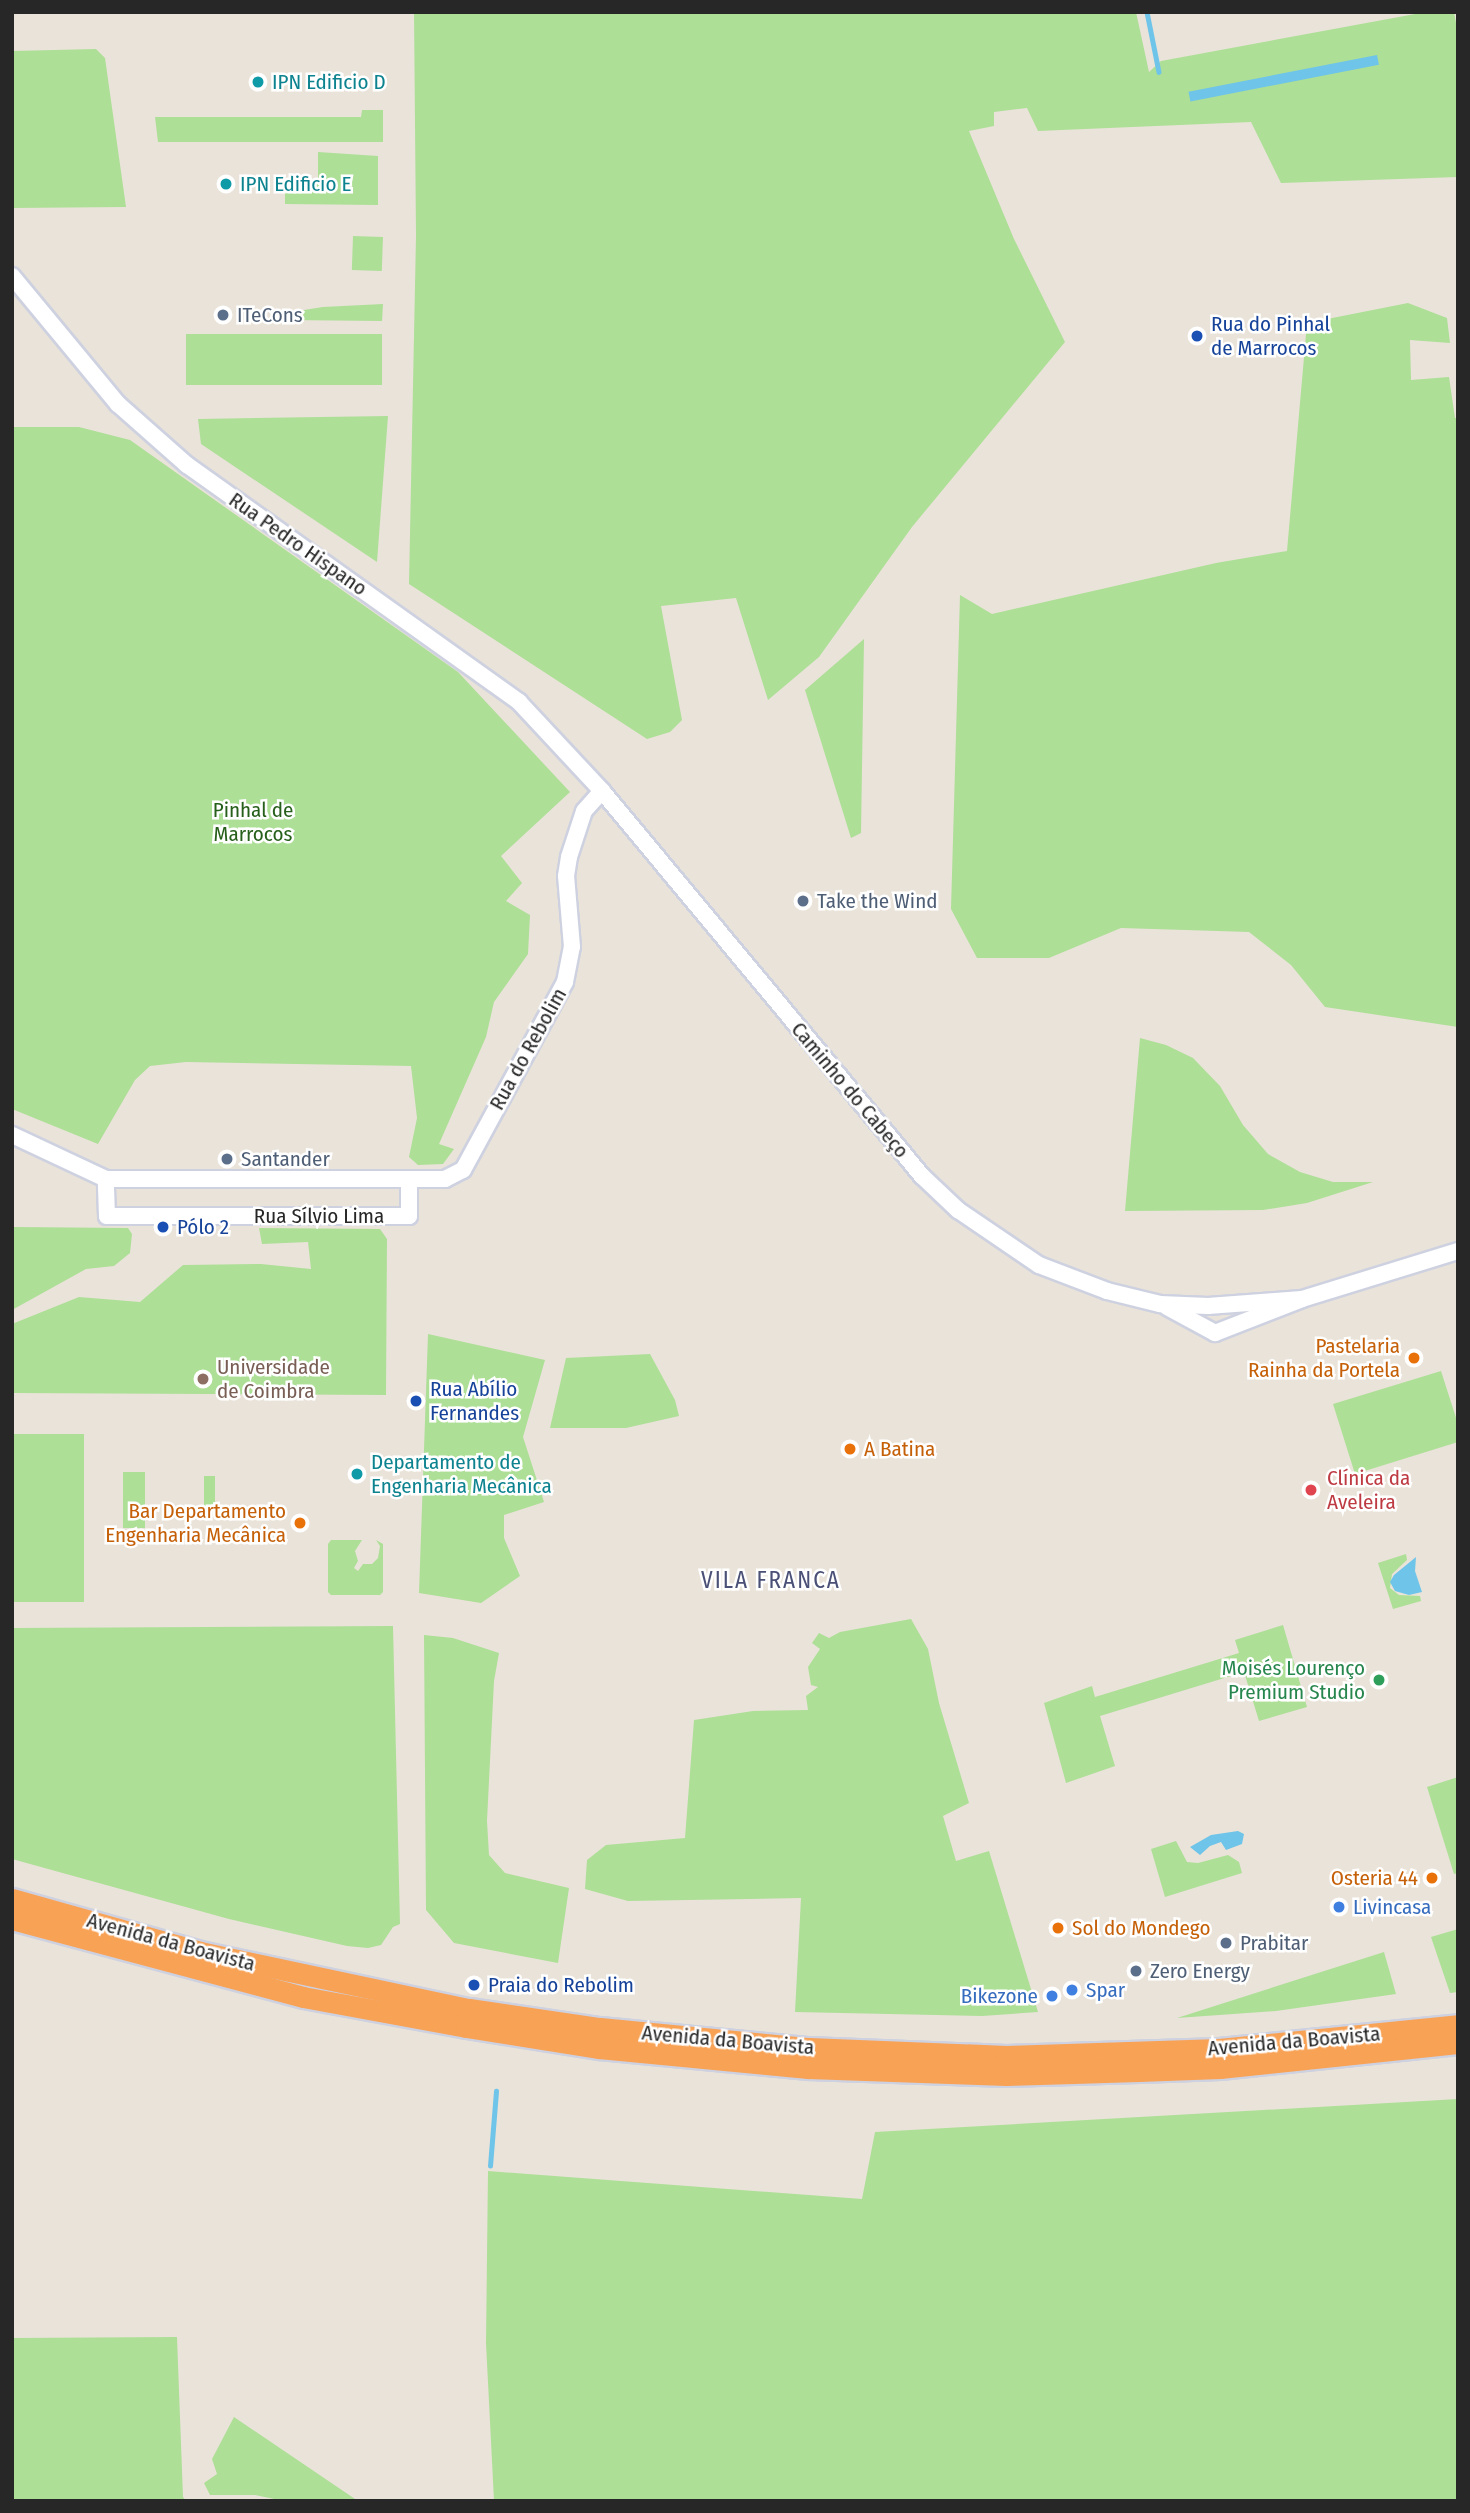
<!DOCTYPE html>
<meta charset="utf-8">
<style>
body{margin:0}
#map{position:relative;width:1470px;height:2513px;overflow:hidden;background:#eae3d9;font-family:"Fira Sans Condensed",sans-serif}
div>[style]{position:absolute}
.green>*{inset:0;background:#addf97;transform-origin:0 0}
.water>*{inset:0;background:#6ec4e9;transform-origin:0 0}
.stream>*{height:4.5px;margin:-2.25px;padding:0 2.25px;transform-origin:2.25px;border-radius:2.25px;background:#6ec4e9}
.roads{filter:drop-shadow(2px 0 #ced1e0) drop-shadow(-2px 0 #ced1e0) drop-shadow(0 2px #ced1e0) drop-shadow(0 -2px #ced1e0)}
.secondary>*{height:16px;margin:-8px;padding:0 8px;transform-origin:8px;border-radius:8px;background:#fff}
.highway>*{height:21px;margin:-10.5px;padding:0 10.5px;transform-origin:10.5px;border-radius:10.5px;background:#f8a256}
.dots>*{width:19px;height:19px;translate:-50% -50%;box-sizing:border-box;border:4px solid #fff;border-radius:50%}
span{translate:-50% -50%;white-space:nowrap;text-align:center;line-height:1.15;-webkit-text-stroke:5px #fff;paint-order:stroke}
.culture-label{font-size:21px;color:#0d838f}
.left{translate:0 -50%;text-align:left}
.service-label{font-size:21px;color:#4e5e75}
.transit-label{font-size:21px;color:#164399}
.street-label{font-size:21px;color:#272727}
.park-label{font-size:21px;color:#27601b}
.food-label{font-size:21px;color:#c56008}
.right{translate:-100% -50%;text-align:right}
.education-label{font-size:21px;color:#785e54}
.health-label{font-size:21px;color:#be3a42}
.leisure-label{font-size:21px;color:#27864d}
.shop-label{font-size:21px;color:#366cbe}
.neighbourhood-label{font-size:23px;color:#4a5076;letter-spacing:2px}
.frame{position:absolute;inset:0;border:14px solid #272727;pointer-events:none}
</style>
<div id="map">
<div class="green">
<div style="clip-path:polygon(414px 12px,1136px 12px,1149px 72px,1161px 61px,1426px 12px,1454px 12px,1458px 34px,1458px 177px,1281px 183px,1251px 122px,1038px 131px,1027px 108px,994px 112px,994px 126px,969px 131px,1014px 239px,1065px 342px,912px 527px,819px 657px,768px 700px,736px 598px,661px 606px,682px 720px,670px 732px,647px 739px,409px 584px,416px 236px)"></div>
<div style="clip-path:polygon(96px 49px,105px 58px,126px 207px,12px 208px,12px 51px)"></div>
<div style="clip-path:polygon(362px 110px,383px 110px,383px 142px,158px 142px,155px 117px,361px 117px)"></div>
<div style="clip-path:polygon(318px 152px,378px 156px,378px 205px,285px 204px,285px 188px,312px 188px,318px 178px)"></div>
<div style="left:353px;top:236px;width:30px;height:34px;rotate:2deg"></div>
<div style="clip-path:polygon(1408px 303px,1447px 318px,1450px 343px,1410px 340px,1411px 380px,1449px 377px,1455px 418px,1458px 418px,1458px 1027px,1325px 1007px,1291px 965px,1249px 932px,1121px 928px,1049px 958px,977px 958px,951px 909px,960px 595px,992px 614px,1216px 563px,1287px 551px,1307px 323px)"></div>
<div style="clip-path:polygon(383px 304px,382px 321px,286px 320px,285px 313px,323px 307px)"></div>
<div style="left:382px;top:334px;width:51px;height:196px;rotate:90deg"></div>
<div style="clip-path:polygon(388px 416px,377px 562px,201px 444px,198px 419px)"></div>
<div style="clip-path:polygon(12px 427px,79px 427px,130px 440px,458px 672px,570px 792px,501px 856px,522px 883px,506px 901px,530px 915px,528px 954px,494px 1002px,486px 1037px,439px 1144px,454px 1149px,443px 1164px,418px 1165px,409px 1157px,417px 1118px,411px 1066px,186px 1062px,150px 1066px,135px 1080px,98px 1144px,12px 1109px)"></div>
<div style="clip-path:polygon(864px 639px,861px 833px,851px 838px,805px 690px)"></div>
<div style="clip-path:polygon(1140px 1038px,1166px 1045px,1193px 1058px,1220px 1086px,1243px 1125px,1268px 1154px,1300px 1172px,1333px 1182px,1373px 1182px,1307px 1203px,1263px 1210px,1125px 1211px)"></div>
<div style="clip-path:polygon(14px 1227px,128px 1228px,132px 1234px,130px 1253px,114px 1266px,86px 1269px,12px 1310px)"></div>
<div style="clip-path:polygon(259px 1228px,380px 1229px,387px 1239px,386px 1395px,12px 1393px,12px 1324px,79px 1297px,140px 1302px,183px 1265px,261px 1264px,311px 1269px,308px 1242px,262px 1244px)"></div>
<div style="clip-path:polygon(428px 1334px,545px 1360px,523px 1437px,544px 1502px,504px 1515px,504px 1538px,520px 1576px,481px 1603px,419px 1593px)"></div>
<div style="clip-path:polygon(650px 1354px,675px 1400px,679px 1416px,626px 1428px,550px 1428px,566px 1358px)"></div>
<div style="clip-path:polygon(1441px 1371px,1458px 1424px,1458px 1442px,1355px 1474px,1333px 1404px)"></div>
<div style="left:12px;top:1434px;width:72px;height:168px"></div>
<div style="left:123px;top:1472px;width:22px;height:56px"></div>
<div style="left:204px;top:1476px;width:11px;height:31px"></div>
<div style="clip-path:polygon(331px 1540px,362px 1540px,355px 1551px,358px 1561px,354px 1568px,358px 1571px,363px 1564px,372px 1564px,378px 1558px,380px 1546px,376px 1540px,383px 1544px,383px 1592px,380px 1595px,331px 1595px,328px 1592px,328px 1544px)"></div>
<div style="clip-path:polygon(1406px 1554px,1407px 1560px,1392px 1574px,1390px 1588px,1399px 1595px,1420px 1596px,1421px 1601px,1393px 1609px,1378px 1563px)"></div>
<div style="clip-path:polygon(911px 1619px,928px 1649px,939px 1703px,969px 1803px,943px 1816px,956px 1861px,989px 1851px,1038px 2012px,982px 2016px,795px 2012px,801px 1898px,628px 1901px,585px 1889px,587px 1860px,606px 1845px,685px 1838px,694px 1720px,753px 1711px,808px 1710px,806px 1696px,818px 1687px,811px 1685px,808px 1667px,820px 1649px,812px 1643px,819px 1633px,829px 1638px,840px 1632px)"></div>
<div style="clip-path:polygon(1283px 1625px,1307px 1707px,1259px 1721px,1244px 1672px,1100px 1716px,1115px 1766px,1066px 1783px,1044px 1703px,1092px 1686px,1095px 1697px,1239px 1653px,1235px 1640px)"></div>
<div style="clip-path:polygon(393px 1626px,400px 1924px,393px 1927px,381px 1945px,368px 1948px,347px 1946px,229px 1919px,12px 1859px,12px 1628px)"></div>
<div style="clip-path:polygon(424px 1635px,453px 1638px,499px 1653px,494px 1681px,487px 1821px,489px 1855px,505px 1873px,569px 1888px,558px 1963px,454px 1943px,426px 1910px)"></div>
<div style="clip-path:polygon(1458px 1777px,1458px 1873px,1454px 1874px,1427px 1787px)"></div>
<div style="clip-path:polygon(1176px 1841px,1187px 1862px,1198px 1863px,1228px 1855px,1239px 1862px,1242px 1873px,1165px 1897px,1151px 1849px)"></div>
<div style="clip-path:polygon(1458px 1929px,1458px 1992px,1450px 1993px,1431px 1937px)"></div>
<div style="clip-path:polygon(1384px 1952px,1396px 1994px,1276px 2011px,1177px 2018px)"></div>
<div style="clip-path:polygon(1458px 2099px,1458px 2501px,494px 2501px,486px 2343px,488px 2171px,862px 2199px,875px 2132px)"></div>
<div style="clip-path:polygon(177px 2337px,183px 2497px,186px 2501px,12px 2501px,12px 2338px)"></div>
<div style="clip-path:polygon(234px 2417px,358px 2501px,284px 2501px,255px 2495px,210px 2495px,204px 2483px,217px 2474px,212px 2459px)"></div>
</div>
<div class="water">
<div style="left:1377px;top:55px;width:10px;height:192px;rotate:79deg"></div>
<div style="clip-path:polygon(1416px 1557px,1415px 1571px,1422px 1592px,1409px 1595px,1395px 1591px,1390px 1582px,1394px 1575px)"></div>
<div style="clip-path:polygon(1238px 1831px,1244px 1834px,1242px 1844px,1226px 1850px,1221px 1842px,1210px 1846px,1200px 1855px,1190px 1847px,1211px 1835px)"></div>
</div>
<div class="stream">
<div style="left:1147px;top:12px;width:61px;rotate:78.7deg"></div>
<div style="left:490px;top:2166px;width:75px;rotate:-85.4deg"></div>
</div>
<div class="roads">
<div class="secondary">
<div style="left:12px;top:276px;width:166px;rotate:50.4deg"></div>
<div style="left:118px;top:404px;width:92px;rotate:41.5deg"></div>
<div style="left:187px;top:465px;width:408px;rotate:35.5deg"></div>
<div style="left:519px;top:702px;width:122px;rotate:47deg"></div>
<div style="left:602px;top:791px;width:501px;rotate:50.27deg"></div>
<div style="left:922px;top:1176px;width:50px;rotate:43.4deg"></div>
<div style="left:958px;top:1210px;width:98px;rotate:34.2deg"></div>
<div style="left:1039px;top:1265px;width:73px;rotate:20.9deg"></div>
<div style="left:1107px;top:1291px;width:55px;rotate:13.8deg"></div>
<div style="left:1160px;top:1304px;width:48px;rotate:2.4deg"></div>
<div style="left:1208px;top:1306px;width:94px;rotate:-4.3deg"></div>
<div style="left:12px;top:1135px;width:104px;rotate:25.1deg"></div>
<div style="left:106px;top:1179px;width:303px"></div>
<div style="left:409px;top:1179px;width:37px;rotate:90deg"></div>
<div style="left:409px;top:1216px;width:302px;rotate:180deg"></div>
<div style="left:107px;top:1216px;width:37px;rotate:-92deg"></div>
<div style="left:409px;top:1179px;width:36px"></div>
<div style="left:445px;top:1179px;width:20px;rotate:-27deg"></div>
<div style="left:463px;top:1170px;width:214px;rotate:-61.5deg"></div>
<div style="left:565px;top:982px;width:36px;rotate:-79deg"></div>
<div style="left:572px;top:947px;width:71px;rotate:-94.8deg"></div>
<div style="left:566px;top:876px;width:19px;rotate:-81deg"></div>
<div style="left:569px;top:857px;width:48px;rotate:-71.9deg"></div>
<div style="left:584px;top:811px;width:27px;rotate:-48deg"></div>
<div style="left:1167px;top:1307px;width:55px;rotate:28.4deg"></div>
<div style="left:1215px;top:1333px;width:93px;rotate:-21.3deg"></div>
<div style="left:1302px;top:1299px;width:163px;rotate:-17.1deg"></div>
</div>
<div class="highway">
<div style="left:12px;top:1899px;width:195px;rotate:15.7deg"></div>
<div style="left:200px;top:1952px;width:275px;rotate:12deg"></div>
<div style="left:469px;top:2009px;width:132px;rotate:8.3deg"></div>
<div style="left:600px;top:2028px;width:210px;rotate:5.5deg"></div>
<div style="left:809px;top:2048px;width:197px;rotate:2.3deg"></div>
<div style="left:1006px;top:2056px;width:213px;rotate:-1.9deg"></div>
<div style="left:1219px;top:2049px;width:240px;rotate:-5.7deg"></div>
<div style="left:12px;top:1919px;width:301px;rotate:15deg"></div>
<div style="left:303px;top:1997px;width:166px;rotate:10.4deg"></div>
<div style="left:466px;top:2027px;width:135px;rotate:9deg"></div>
<div style="left:599px;top:2048px;width:210px;rotate:5.5deg"></div>
<div style="left:808px;top:2068px;width:198px;rotate:2deg"></div>
<div style="left:1006px;top:2075px;width:133px;rotate:-1.7deg"></div>
<div style="left:1139px;top:2071px;width:81px;rotate:-2.1deg"></div>
<div style="left:1220px;top:2068px;width:239px;rotate:-6deg"></div>
</div>
</div>
<div class="dots">
<div style="left:258px;top:82px;background:#0f9aa8"></div>
<div style="left:226px;top:184px;background:#0f9aa8"></div>
<div style="left:223px;top:315px;background:#5c6f8a"></div>
<div style="left:1197px;top:336px;background:#1a4fb4"></div>
<div style="left:803px;top:901px;background:#5c6f8a"></div>
<div style="left:227px;top:1159px;background:#5c6f8a"></div>
<div style="left:163px;top:1227px;background:#1a4fb4"></div>
<div style="left:1414px;top:1358px;background:#e8710a"></div>
<div style="left:203px;top:1379px;background:#8d6e63"></div>
<div style="left:416px;top:1401px;background:#1a4fb4"></div>
<div style="left:850px;top:1449px;background:#e8710a"></div>
<div style="left:357px;top:1474px;background:#0f9aa8"></div>
<div style="left:1311px;top:1490px;background:#e0444e"></div>
<div style="left:300px;top:1523px;background:#e8710a"></div>
<div style="left:1379px;top:1680px;background:#2e9e5b"></div>
<div style="left:1432px;top:1878px;background:#e8710a"></div>
<div style="left:1339px;top:1907px;background:#3f7fe0"></div>
<div style="left:1058px;top:1928px;background:#e8710a"></div>
<div style="left:1226px;top:1943px;background:#5c6f8a"></div>
<div style="left:1136px;top:1971px;background:#5c6f8a"></div>
<div style="left:474px;top:1985px;background:#1a4fb4"></div>
<div style="left:1072px;top:1990px;background:#3f7fe0"></div>
<div style="left:1052px;top:1996px;background:#3f7fe0"></div>
</div>
<div class="culture-label">
<span class="left" style="left:272px;top:82px">IPN Edificio D</span>
<span class="left" style="left:240px;top:184px">IPN Edificio E</span>
<span class="left" style="left:371px;top:1474px">Departamento de<br>Engenharia Mecânica</span>
</div>
<div class="service-label">
<span class="left" style="left:237px;top:315px">ITeCons</span>
<span class="left" style="left:817px;top:901px">Take the Wind</span>
<span class="left" style="left:241px;top:1159px">Santander</span>
<span class="left" style="left:1240px;top:1943px">Prabitar</span>
<span class="left" style="left:1150px;top:1971px">Zero Energy</span>
</div>
<div class="transit-label">
<span class="left" style="left:1211px;top:336px">Rua do Pinhal<br>de Marrocos</span>
<span class="left" style="left:177px;top:1227px">Pólo 2</span>
<span class="left" style="left:430px;top:1401px">Rua Abílio<br>Fernandes</span>
<span class="left" style="left:488px;top:1985px">Praia do Rebolim</span>
</div>
<div class="street-label">
<span style="left:298px;top:544px;rotate:35deg">Rua Pedro Hispano</span>
<span style="left:528px;top:1049px;rotate:-61deg">Rua do Rebolim</span>
<span style="left:850px;top:1090px;rotate:50deg">Caminho do Cabeço</span>
<span style="left:319px;top:1216px">Rua Sílvio Lima</span>
<span style="left:171px;top:1942px;rotate:15deg">Avenida da Boavista</span>
<span style="left:728px;top:2040px;rotate:5deg">Avenida da Boavista</span>
<span style="left:1294px;top:2041px;rotate:-5deg">Avenida da Boavista</span>
</div>
<div class="park-label">
<span style="left:253px;top:822px">Pinhal de<br>Marrocos</span>
</div>
<div class="food-label">
<span class="right" style="left:1400px;top:1358px">Pastelaria<br>Rainha da Portela</span>
<span class="left" style="left:864px;top:1449px">A Batina</span>
<span class="right" style="left:286px;top:1523px">Bar Departamento<br>Engenharia Mecânica</span>
<span class="right" style="left:1418px;top:1878px">Osteria 44</span>
<span class="left" style="left:1072px;top:1928px">Sol do Mondego</span>
</div>
<div class="education-label">
<span class="left" style="left:217px;top:1379px">Universidade<br>de Coimbra</span>
</div>
<div class="health-label">
<span class="left" style="left:1327px;top:1490px">Clínica da<br>Aveleira</span>
</div>
<div class="leisure-label">
<span class="right" style="left:1365px;top:1680px">Moisés Lourenço<br>Premium Studio</span>
</div>
<div class="shop-label">
<span class="left" style="left:1353px;top:1907px">Livincasa</span>
<span class="left" style="left:1086px;top:1990px">Spar</span>
<span class="right" style="left:1038px;top:1996px">Bikezone</span>
</div>
<div class="neighbourhood-label">
<span style="left:771px;top:1580px">VILA FRANCA</span>
</div>
<div class="frame"></div>
</div>
